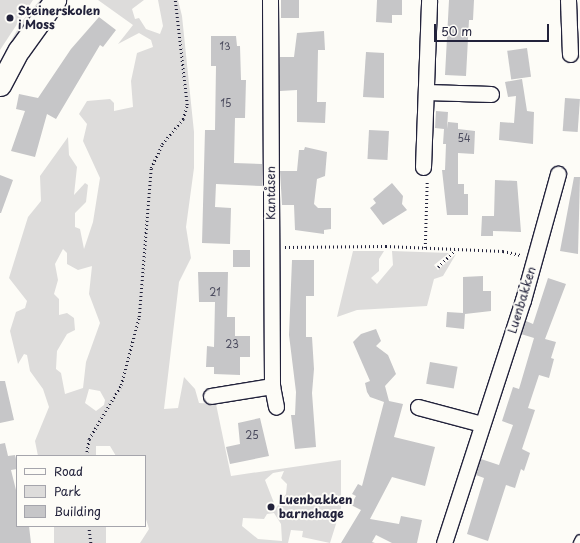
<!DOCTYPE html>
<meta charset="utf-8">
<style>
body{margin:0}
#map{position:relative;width:580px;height:543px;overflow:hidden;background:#fdfcf7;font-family:"Playpen Sans",sans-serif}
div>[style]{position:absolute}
.green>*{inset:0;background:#dddcdb;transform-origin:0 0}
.building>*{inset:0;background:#c6c6c8;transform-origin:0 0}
.path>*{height:2.5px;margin-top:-1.25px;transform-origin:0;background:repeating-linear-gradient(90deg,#22223b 0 1px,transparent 0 4px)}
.roads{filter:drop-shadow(1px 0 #22223b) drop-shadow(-1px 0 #22223b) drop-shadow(0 1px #22223b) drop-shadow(0 -1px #22223b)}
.lane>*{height:8px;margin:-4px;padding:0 4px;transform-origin:4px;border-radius:4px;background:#fdfcf7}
.street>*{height:15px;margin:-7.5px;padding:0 7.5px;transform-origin:7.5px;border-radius:7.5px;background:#fdfcf7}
.secondary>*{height:21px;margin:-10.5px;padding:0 10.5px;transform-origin:10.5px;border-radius:10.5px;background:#fdfcf7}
.dots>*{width:11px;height:11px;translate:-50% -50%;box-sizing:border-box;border:2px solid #fdfcf7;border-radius:50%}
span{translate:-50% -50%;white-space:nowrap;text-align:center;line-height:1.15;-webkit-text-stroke:4px #fdfcf7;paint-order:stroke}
.number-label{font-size:10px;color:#4b4b5e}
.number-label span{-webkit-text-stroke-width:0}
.poi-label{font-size:12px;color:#22223b;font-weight:700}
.left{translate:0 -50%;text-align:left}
.street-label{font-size:12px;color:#22223b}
.legend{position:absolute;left:16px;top:455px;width:130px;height:72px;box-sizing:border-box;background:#fdfcf7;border:1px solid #a5a5ac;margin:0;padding:5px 7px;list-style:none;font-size:12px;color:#22223b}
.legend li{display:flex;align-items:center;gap:8px;height:20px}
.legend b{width:20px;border:1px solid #a5a5ac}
.scale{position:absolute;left:434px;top:24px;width:115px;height:18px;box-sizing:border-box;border:2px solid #22223b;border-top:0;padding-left:5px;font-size:12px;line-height:14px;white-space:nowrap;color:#22223b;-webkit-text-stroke:3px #fdfcf7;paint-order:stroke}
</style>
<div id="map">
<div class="green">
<div style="clip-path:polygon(0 0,33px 0,0 50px)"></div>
<div style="clip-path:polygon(40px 0,47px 0,9px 53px,5px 51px,23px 20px)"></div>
<div style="clip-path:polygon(evenodd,98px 0,144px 0,132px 9px,135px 19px,139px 18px,146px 29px,160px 34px,163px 26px,158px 0,178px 0,182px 16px,194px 132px,194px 168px,186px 227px,191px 258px,179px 282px,164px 409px,178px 408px,184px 377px,195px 389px,199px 403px,216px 404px,231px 476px,341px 460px,341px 508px,330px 543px,302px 537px,303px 531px,291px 530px,288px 543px,140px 543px,149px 529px,145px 516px,145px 456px,116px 456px,110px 446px,96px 446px,96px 456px,38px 456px,35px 441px,49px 407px,43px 389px,30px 371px,27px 355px,24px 354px,18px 364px,10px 331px,16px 312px,25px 308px,27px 301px,9px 278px,28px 217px,41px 201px,40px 176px,68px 137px,69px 155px,77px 167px,74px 195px,85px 183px,88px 185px,86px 202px,75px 213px,75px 227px,80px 229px,84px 249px,93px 222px,100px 178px,83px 141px,87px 124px,79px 114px,87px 101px,110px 99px,114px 103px,114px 111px,133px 107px,131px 81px,137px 53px,153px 47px,151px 40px,139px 33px,118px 44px,133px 25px,98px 0,63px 249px,67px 253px,67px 264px,78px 270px,92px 266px,89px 294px,100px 323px,86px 362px,83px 388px,65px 394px,61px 373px,56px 369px,57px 351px,67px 334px,75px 330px,74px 318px,67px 313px,59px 315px,59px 299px,54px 294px,58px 280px,55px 264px,63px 249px,98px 0,89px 389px,100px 391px,105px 400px,104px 405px,96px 411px,85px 403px,89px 389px,98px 0,284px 471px,281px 478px,287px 484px,286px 494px,276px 508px,265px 480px,273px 473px,284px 471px,98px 0,274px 513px,281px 524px,282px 541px,258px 539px,242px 526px,243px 518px,264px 519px,267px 514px,274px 513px)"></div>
<div style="clip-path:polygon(353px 251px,384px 251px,379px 259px,379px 271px,371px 278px,377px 284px,393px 265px,392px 251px,449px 253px,434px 265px,438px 270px,456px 254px,443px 276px,434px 279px,427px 306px,357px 310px,337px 317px)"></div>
<div style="left:54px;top:526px;width:52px;height:17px"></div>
</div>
<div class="building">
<div style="left:281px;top:0;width:18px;height:18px"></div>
<div style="clip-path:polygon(377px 0,402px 0,402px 15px,392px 15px,392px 23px,376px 22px)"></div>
<div style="clip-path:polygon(449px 0,474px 0,473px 20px,469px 20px,466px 76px,445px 75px)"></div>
<div style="clip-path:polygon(99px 17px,116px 30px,103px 47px,100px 45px,56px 119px,47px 114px,35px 157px,11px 151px,25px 111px,16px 109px,19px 94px,38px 98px,71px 49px)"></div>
<div style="clip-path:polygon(324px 31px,325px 50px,318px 50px,317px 102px,326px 102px,325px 123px,297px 122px,297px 90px,280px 91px,280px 57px,294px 57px,297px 33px)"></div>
<div style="clip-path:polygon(211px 36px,236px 36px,237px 46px,240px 46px,241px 80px,246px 80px,245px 118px,235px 118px,234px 163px,262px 164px,262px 186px,216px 184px,215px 207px,231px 208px,230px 244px,202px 243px,205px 130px,215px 130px,216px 66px,211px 66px)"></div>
<div style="left:527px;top:48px;width:29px;height:20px;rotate:82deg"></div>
<div style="clip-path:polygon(366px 52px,384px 53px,384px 98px,363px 97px)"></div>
<div style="clip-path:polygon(522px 79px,527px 111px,534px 112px,533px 144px,499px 140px,500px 122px,514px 123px,516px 96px,508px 97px,505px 82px)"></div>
<div style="left:565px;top:98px;width:15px;height:33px;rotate:4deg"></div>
<div style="clip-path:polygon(436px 111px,448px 112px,447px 129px,448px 122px,458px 123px,458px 129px,475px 131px,474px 154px,458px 153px,458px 184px,464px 184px,464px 194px,468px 194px,468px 215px,447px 215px,442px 170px,445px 170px,446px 144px,443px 144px,444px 129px,435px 128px)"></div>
<div style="left:369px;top:130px;width:20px;height:29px;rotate:3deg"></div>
<div style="clip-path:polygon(305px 147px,327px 152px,325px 176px,317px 179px,314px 204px,318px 208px,331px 208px,331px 229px,324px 230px,324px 234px,295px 230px,294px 205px,282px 205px,280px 171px,297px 171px,299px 150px,304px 150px)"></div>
<div style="clip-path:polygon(0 175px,13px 180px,1px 213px,0 213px)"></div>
<div style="clip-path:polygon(574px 177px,580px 177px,578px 254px,560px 251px)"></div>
<div style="clip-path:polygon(495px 180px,517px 181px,521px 232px,493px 231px,493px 236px,481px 236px,482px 216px,494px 216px)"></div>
<div style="clip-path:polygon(392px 183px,403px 196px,402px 204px,407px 210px,383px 225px,370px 208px,376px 203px,373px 199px)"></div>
<div style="left:233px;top:250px;width:17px;height:17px"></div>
<div style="clip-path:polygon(292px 260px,314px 260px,314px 296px,306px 296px,306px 337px,312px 337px,314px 369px,312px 393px,316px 447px,295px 449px,291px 415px,295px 415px,296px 392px,289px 335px)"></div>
<div style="clip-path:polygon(198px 272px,228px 272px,227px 317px,235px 317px,235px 336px,250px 336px,250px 357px,240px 357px,240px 375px,214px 374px,214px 367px,206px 367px,207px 346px,214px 347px,215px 302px,199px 302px)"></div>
<div style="clip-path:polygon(483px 276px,483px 291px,491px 291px,491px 311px,465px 314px,464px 329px,446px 327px,447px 312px,463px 313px,463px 277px)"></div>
<div style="clip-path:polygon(548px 278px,566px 284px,545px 339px,556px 342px,551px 358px,554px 359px,549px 378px,539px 375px,528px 408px,535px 410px,522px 449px,530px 453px,524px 471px,521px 469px,515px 488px,506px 485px,488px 541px,467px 534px,484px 478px,476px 475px,481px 459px,499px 465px,513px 425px,502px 421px,513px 387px,519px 389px,534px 338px,521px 334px,526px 321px,533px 324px)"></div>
<div style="clip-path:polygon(376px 329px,381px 341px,376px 346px,388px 355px,396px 374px,385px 386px,389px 401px,403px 404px,394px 437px,435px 447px,425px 486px,392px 477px,370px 519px,399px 524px,401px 516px,422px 520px,417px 543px,392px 543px,376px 535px,372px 542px,375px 543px,341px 543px,361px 510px,351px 505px,356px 496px,352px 494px,358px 484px,362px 486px,384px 402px,370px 397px,367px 392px,365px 383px,370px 381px,353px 342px,361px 334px)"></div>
<div style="left:430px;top:362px;width:28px;height:22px;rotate:10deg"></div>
<div style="clip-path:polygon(0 381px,5px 381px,14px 420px,0 423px)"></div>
<div style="clip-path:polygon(260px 418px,269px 456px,230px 464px,226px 447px,240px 444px,238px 423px)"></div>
<div style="clip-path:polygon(5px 443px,8px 456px,15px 455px,17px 463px,17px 469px,11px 470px,17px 494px,17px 526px,29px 526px,31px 543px,0 543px,0 444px)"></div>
</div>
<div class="path">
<div style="left:285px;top:247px;width:101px;rotate:-0.6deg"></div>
<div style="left:386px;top:246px;width:117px;rotate:2.4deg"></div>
<div style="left:503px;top:251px;width:18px;rotate:13deg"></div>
<div style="left:425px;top:248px;width:67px;rotate:-88.3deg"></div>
<div style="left:438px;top:267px;width:24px;rotate:-45deg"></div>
<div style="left:86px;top:456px;width:17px;rotate:-80deg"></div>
<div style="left:89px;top:439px;width:63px;rotate:-59.3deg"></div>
<div style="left:121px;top:385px;width:70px;rotate:-75.2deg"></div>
<div style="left:139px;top:317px;width:149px;rotate:-85.4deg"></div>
<div style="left:151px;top:168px;width:26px;rotate:-65deg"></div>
<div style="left:162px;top:144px;width:33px;rotate:-50deg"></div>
<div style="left:183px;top:119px;width:15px;rotate:-74deg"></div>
<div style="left:187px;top:105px;width:106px;rotate:-96.5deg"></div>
<div style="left:89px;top:526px;width:17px;rotate:83deg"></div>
</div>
<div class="roads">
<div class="lane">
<div style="left:578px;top:543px;width:4px;rotate:-63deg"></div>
</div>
<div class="street">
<div style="left:270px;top:0;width:386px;rotate:89.7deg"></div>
<div style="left:272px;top:386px;width:21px;rotate:79deg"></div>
<div style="left:568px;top:0;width:54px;rotate:87.9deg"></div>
<div style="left:426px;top:92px;width:65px;rotate:1.8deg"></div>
<div style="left:423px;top:167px;width:167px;rotate:-87.9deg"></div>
<div style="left:211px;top:396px;width:62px;rotate:-9.3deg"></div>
<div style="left:418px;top:407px;width:66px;rotate:14.9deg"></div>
<div style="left:444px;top:543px;width:256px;rotate:-72deg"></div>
<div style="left:523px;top:300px;width:131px;rotate:-74.5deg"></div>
</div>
<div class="secondary">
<div style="left:0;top:85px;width:40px;rotate:-62deg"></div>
<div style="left:19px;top:50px;width:62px;rotate:-54.2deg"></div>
</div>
</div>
<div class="dots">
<div style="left:10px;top:18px;background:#22223b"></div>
<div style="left:271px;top:507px;background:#22223b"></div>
</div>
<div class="number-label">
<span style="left:225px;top:46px">13</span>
<span style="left:226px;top:103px">15</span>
<span style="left:464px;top:138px">54</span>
<span style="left:215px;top:292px">21</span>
<span style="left:232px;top:344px">23</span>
<span style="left:252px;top:435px">25</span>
</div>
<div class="poi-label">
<span class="left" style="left:18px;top:18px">Steinerskolen<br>i Moss</span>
<span class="left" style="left:279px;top:507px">Luenbakken<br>barnehage</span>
</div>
<div class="street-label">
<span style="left:271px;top:193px;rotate:-90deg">Kantåsen</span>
<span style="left:522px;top:300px;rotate:-73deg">Luenbakken</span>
</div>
<ul class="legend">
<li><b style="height:5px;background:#fdfcf7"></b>Road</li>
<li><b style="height:11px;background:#dddcdb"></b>Park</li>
<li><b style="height:11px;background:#c6c6c8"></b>Building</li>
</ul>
<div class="scale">50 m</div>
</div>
